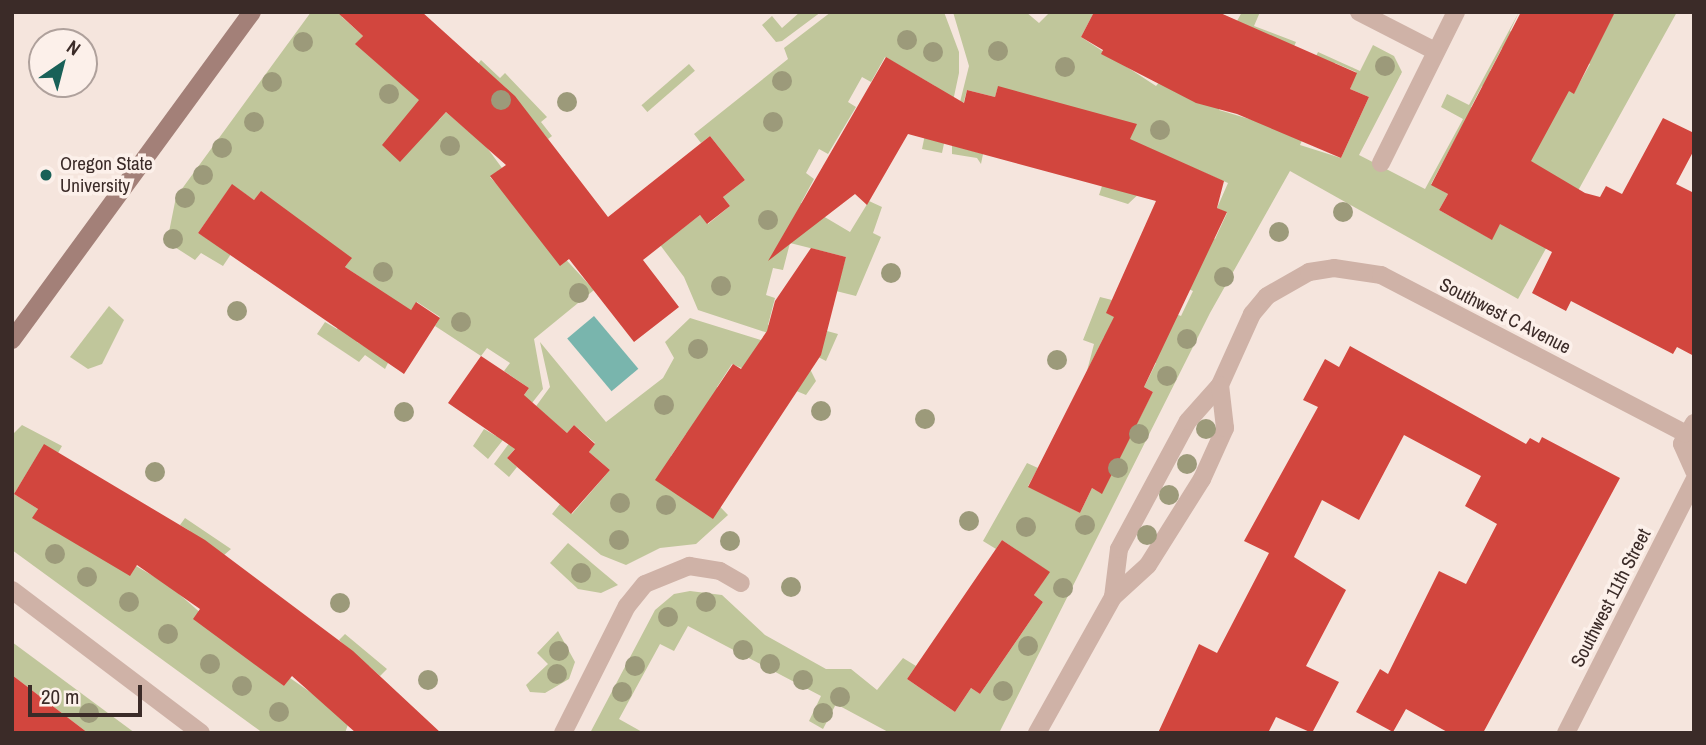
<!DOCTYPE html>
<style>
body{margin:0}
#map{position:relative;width:1706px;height:745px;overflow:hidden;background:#f5e5dd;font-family:"Archivo Narrow",sans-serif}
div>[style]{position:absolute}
.green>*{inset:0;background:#c0c69b;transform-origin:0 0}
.water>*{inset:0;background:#79b5ad;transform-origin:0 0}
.building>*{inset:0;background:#d2463e}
.lane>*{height:18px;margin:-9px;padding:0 9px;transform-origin:9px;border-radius:9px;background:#cfb2a7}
.street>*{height:18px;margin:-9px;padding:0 9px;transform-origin:9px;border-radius:9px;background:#cfb2a7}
.secondary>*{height:18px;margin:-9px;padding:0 9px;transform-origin:9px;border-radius:9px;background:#a38078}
.trees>*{width:20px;height:20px;margin:-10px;border-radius:50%;background:#9c9a7a}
.dots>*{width:19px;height:19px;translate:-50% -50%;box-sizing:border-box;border:4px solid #fcf0ea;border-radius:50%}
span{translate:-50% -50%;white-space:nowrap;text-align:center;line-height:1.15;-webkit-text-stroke:7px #fcf0ea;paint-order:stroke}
.poi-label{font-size:19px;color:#3b2b28}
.left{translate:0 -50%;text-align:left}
.street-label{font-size:19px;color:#3b2b28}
.frame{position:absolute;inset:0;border:14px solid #3b2b28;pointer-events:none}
.north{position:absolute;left:28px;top:28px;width:70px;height:70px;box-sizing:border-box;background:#fcf0ea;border:2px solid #afa19c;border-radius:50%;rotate:35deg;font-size:19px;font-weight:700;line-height:28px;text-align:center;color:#3b2b28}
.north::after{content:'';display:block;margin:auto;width:24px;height:32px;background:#196158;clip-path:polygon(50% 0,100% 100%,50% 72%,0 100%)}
.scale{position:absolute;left:28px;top:685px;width:114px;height:32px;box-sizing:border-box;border:4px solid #3b2b28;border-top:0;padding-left:9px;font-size:21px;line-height:24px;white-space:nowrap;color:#3b2b28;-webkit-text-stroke:5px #fcf0ea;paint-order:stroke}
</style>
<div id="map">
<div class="green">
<div style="clip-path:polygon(311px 12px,346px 12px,342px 17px,363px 36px,356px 44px,383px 56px,439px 120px,446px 112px,468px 131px,506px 88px,478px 64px,481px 60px,500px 78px,505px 73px,547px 117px,541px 122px,552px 136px,548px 139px,527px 113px,485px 145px,502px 168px,490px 177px,594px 290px,534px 339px,543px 389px,488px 459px,473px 446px,484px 429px,496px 436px,529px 388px,504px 371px,510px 363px,487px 348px,481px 356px,435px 326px,440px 317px,417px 302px,410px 311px,388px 297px,357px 342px,389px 361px,385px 369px,365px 355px,359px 362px,317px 334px,325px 322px,337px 329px,369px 283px,345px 267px,351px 259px,261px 192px,254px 200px,232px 185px,198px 233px,231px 254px,223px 266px,201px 253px,195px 260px,167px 242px,176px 197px)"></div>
<div style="clip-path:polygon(800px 12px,821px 12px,782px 41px,776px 42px,762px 25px,772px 16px,782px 28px)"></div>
<div style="clip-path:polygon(831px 12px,944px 12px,959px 52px,959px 73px,942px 153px,922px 149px,935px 86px,885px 57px,871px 82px,862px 77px,848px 102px,856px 107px,828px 154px,819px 149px,806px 173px,814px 179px,801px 203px,850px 232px,869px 201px,882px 207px,873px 233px,881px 237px,856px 296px,836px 291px,846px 257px,790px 243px,783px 270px,773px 268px,766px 295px,775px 298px,768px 325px,824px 340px,827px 331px,838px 334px,826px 361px,777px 336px,698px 310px,684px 277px,655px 238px,643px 189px,678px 232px,700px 215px,708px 224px,730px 206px,723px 197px,745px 180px,710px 136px,701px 143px,694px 134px,788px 59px,784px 48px)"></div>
<div style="clip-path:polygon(evenodd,953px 12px,1026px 12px,1039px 23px,1050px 12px,1094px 12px,1081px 37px,1156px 86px,1218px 12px,1237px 21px,1242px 12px,1260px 12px,1254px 26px,1296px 42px,1287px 62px,1254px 29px,1219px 110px,1280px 128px,1303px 138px,1300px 145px,1341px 158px,1369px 97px,1350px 89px,1356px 72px,1335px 63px,1329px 77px,1310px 69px,1318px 52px,1360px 71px,1373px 45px,1394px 56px,1402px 72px,1359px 155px,1425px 189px,1463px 119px,1441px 107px,1447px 94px,1469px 105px,1519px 12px,1510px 31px,1527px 40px,1518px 57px,1502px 48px,1490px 71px,1553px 105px,1563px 88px,1574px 93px,1590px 64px,1579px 57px,1615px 12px,1677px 12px,1518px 299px,1290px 171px,1210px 313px,999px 733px,890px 733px,836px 704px,823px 729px,809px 721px,821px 696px,688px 626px,674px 651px,660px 644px,619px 719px,644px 733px,590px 733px,655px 610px,674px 594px,690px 591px,722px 595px,765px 635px,826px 669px,851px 669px,877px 690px,903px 658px,916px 666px,907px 679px,955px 712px,971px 688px,980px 694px,1043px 602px,1034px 595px,1049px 572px,1002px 540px,996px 549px,983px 541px,1027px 463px,1038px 468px,1028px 486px,1080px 513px,1092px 488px,1101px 493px,1153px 392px,1144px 387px,1156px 363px,1104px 337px,1087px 371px,1094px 344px,1083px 340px,1100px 297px,1112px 300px,1107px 313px,1160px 337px,1171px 312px,1181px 316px,1193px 291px,1182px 286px,1205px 235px,1215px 239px,1227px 213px,1217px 208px,1228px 183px,1175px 160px,1128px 204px,1099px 195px,1102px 186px,998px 87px,995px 97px,967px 90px,952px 145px,983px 154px,981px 164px,977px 158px,952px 154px,952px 134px,969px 66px,953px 12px,1482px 86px,1514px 104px,1531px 161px,1491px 239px,1439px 210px,1448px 194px,1431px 184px,1463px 125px,1488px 117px,1471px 107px,1482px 86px)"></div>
<div style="left:689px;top:64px;width:9px;height:63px;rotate:49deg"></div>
<div style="clip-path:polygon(109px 306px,124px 320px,102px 364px,88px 369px,70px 357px)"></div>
<div style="clip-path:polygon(690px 318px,774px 344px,808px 365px,816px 381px,806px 395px,732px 364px,717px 387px,725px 392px,695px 440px,686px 434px,671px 456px,728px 515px,696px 544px,660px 548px,626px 565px,601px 555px,552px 514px,560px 504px,572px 514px,610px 470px,589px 452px,595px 443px,574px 425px,567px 433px,545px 414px,507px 458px,517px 467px,509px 477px,494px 464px,550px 387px,540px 342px,606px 422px,663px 378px,674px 358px,665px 342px)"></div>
<div style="clip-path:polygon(22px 425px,62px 446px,58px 453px,44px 445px,14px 494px,38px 509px,33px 518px,130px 575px,136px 566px,160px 580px,190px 531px,180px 525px,185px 518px,231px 549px,179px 594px,284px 686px,290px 678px,313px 694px,348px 648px,339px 640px,345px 634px,387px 669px,380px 676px,369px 666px,345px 733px,263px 733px,12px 550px,12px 435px)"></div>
<div style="clip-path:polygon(568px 543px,618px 585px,601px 593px,578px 589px,550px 563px)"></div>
<div style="clip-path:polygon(558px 631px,575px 662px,569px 679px,545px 693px,530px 692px,526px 685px,548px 664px,537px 653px)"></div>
<div style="clip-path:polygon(12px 642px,135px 733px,88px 733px,12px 675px)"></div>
</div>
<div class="water">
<div style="left:594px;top:316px;width:69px;height:35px;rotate:50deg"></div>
</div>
<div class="building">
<div style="clip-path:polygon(337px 12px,422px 12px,515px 96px,608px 217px,710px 136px,745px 180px,723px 197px,730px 206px,707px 224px,700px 215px,643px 260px,679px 307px,634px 342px,569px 259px,560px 266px,490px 176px,506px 165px,446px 112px,400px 162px,382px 145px,419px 100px,355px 44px,363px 36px)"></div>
<div style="clip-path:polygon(1094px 12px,1218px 12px,1357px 73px,1350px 89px,1369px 97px,1341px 158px,1237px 114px,1196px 103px,1101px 54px,1103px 50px,1081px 37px)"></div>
<div style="clip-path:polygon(1521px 12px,1615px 12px,1574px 94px,1569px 91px,1531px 161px,1585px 193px,1600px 197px,1606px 186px,1622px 194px,1663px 118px,1694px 133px,1694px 150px,1676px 184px,1694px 193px,1694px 356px,1677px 347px,1673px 354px,1571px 301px,1566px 311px,1532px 293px,1552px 252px,1500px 224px,1492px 240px,1439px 210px,1448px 194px,1431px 185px)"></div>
<div style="clip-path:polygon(886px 57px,964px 103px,967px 90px,995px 97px,998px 86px,1137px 124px,1130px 139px,1224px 181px,1217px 208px,1227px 212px,1144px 387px,1153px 392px,1102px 494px,1092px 488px,1080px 513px,1028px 487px,1114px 317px,1106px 313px,1156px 201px,908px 134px,867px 205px,855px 194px,768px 261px)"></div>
<div style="clip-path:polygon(232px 184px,254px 200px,261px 191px,284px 208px,352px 258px,345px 267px,411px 310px,416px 302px,440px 318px,404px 374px,198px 233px)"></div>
<div style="clip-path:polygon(811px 248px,846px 257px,821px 355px,713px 519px,655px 480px,733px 364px,741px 369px,767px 331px,775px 301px)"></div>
<div style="clip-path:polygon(1350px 346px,1526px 444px,1530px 438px,1539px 443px,1542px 437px,1620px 478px,1483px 733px,1449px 733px,1406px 709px,1393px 732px,1356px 712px,1380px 669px,1388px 674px,1439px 571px,1466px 584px,1497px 524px,1465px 506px,1481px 476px,1404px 435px,1359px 520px,1322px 500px,1294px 557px,1346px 590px,1306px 666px,1339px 682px,1312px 733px,1276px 717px,1268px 733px,1158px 733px,1199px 644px,1217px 653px,1269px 553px,1244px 541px,1318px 407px,1303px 400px,1325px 359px,1339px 367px)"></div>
<div style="clip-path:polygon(481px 356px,529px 388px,524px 395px,567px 433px,574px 425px,595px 444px,589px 452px,610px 470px,571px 514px,507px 458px,515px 449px,448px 403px)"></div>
<div style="clip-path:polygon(44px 444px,205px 540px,353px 651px,441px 733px,356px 733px,292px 676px,284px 686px,193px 619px,200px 609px,137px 565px,130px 576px,32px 518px,38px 509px,14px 494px)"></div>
<div style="clip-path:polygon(1002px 540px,1050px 572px,1034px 595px,1043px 602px,980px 694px,971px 688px,955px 712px,907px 679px)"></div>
<div style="clip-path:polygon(12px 675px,88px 733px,12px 733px)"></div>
</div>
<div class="lane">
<div style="left:1359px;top:12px;width:85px;rotate:27.2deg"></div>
<div style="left:1381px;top:163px;width:169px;rotate:-63.6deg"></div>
<div style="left:563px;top:733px;width:142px;rotate:-63.3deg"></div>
<div style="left:627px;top:606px;width:28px;rotate:-51deg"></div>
<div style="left:645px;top:584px;width:48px;rotate:-22.2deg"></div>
<div style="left:689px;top:566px;width:31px;rotate:9deg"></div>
<div style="left:720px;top:571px;width:24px;rotate:30deg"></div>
</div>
<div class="street">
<div style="left:1694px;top:423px;width:24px;rotate:120deg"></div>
<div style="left:1682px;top:444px;width:30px;rotate:66deg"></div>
<div style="left:12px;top:590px;width:237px;rotate:37.1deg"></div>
<div style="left:1113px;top:597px;width:48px;rotate:-82.9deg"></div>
<div style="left:1119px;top:549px;width:145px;rotate:-61.7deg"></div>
<div style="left:1188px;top:421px;width:48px;rotate:-48.4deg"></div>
<div style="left:1220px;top:385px;width:78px;rotate:-65.7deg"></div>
<div style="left:1252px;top:314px;width:23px;rotate:-50deg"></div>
<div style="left:1267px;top:296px;width:48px;rotate:-29.7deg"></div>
<div style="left:1309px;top:272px;width:25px;rotate:-9deg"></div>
<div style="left:1334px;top:268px;width:48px;rotate:8.5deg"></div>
<div style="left:1381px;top:275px;width:343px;rotate:27.5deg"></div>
<div style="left:1037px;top:733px;width:156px;rotate:-60.8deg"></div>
<div style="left:1113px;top:597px;width:47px;rotate:-42.4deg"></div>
<div style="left:1148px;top:565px;width:102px;rotate:-57.9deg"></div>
<div style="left:1202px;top:479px;width:56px;rotate:-65.7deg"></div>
<div style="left:1225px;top:428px;width:43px;rotate:-96.6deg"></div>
<div style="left:1566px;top:733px;width:283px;rotate:-63.1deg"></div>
</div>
<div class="secondary">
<div style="left:12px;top:340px;width:406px;rotate:-53.8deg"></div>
</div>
<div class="trees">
<div style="left:907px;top:40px"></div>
<div style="left:303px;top:42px"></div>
<div style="left:998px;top:51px"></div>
<div style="left:933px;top:52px"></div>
<div style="left:1385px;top:66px"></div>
<div style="left:1065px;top:67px"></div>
<div style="left:782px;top:81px"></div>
<div style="left:272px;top:82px"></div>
<div style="left:389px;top:94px"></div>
<div style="left:501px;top:100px"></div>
<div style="left:567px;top:102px"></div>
<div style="left:254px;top:122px"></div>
<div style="left:773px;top:122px"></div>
<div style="left:1160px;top:130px"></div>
<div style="left:450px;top:146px"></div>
<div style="left:222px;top:148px"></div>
<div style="left:203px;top:175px"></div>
<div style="left:185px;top:198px"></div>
<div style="left:1343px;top:212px"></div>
<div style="left:768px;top:220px"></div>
<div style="left:1279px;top:232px"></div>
<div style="left:173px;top:239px"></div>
<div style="left:383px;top:272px"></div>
<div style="left:891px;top:273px"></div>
<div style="left:1224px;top:277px"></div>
<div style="left:721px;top:286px"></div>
<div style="left:579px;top:293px"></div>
<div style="left:237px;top:311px"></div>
<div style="left:461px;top:322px"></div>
<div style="left:1187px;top:339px"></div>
<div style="left:698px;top:349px"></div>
<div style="left:1057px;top:360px"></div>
<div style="left:1167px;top:376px"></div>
<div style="left:664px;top:405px"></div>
<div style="left:821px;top:411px"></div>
<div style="left:404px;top:412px"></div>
<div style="left:925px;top:419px"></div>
<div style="left:1206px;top:429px"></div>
<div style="left:1139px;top:434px"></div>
<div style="left:1187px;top:464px"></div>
<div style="left:1118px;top:468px"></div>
<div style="left:155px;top:472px"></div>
<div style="left:1169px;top:495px"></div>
<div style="left:620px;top:503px"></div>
<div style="left:666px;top:505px"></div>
<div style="left:969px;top:521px"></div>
<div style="left:1085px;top:525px"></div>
<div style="left:1026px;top:527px"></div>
<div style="left:1147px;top:535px"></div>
<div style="left:619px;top:540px"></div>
<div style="left:730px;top:541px"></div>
<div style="left:55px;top:554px"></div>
<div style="left:581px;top:573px"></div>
<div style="left:87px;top:577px"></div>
<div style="left:791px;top:587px"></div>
<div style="left:1063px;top:588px"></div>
<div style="left:129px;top:602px"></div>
<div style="left:706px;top:602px"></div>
<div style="left:340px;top:603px"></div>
<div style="left:668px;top:617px"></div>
<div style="left:168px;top:634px"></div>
<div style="left:1028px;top:646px"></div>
<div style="left:743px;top:650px"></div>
<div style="left:559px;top:651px"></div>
<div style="left:210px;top:664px"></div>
<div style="left:770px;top:664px"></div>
<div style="left:635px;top:666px"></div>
<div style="left:557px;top:674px"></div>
<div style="left:428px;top:680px"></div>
<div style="left:803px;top:680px"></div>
<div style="left:242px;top:686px"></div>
<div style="left:1003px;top:691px"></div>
<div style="left:622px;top:692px"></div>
<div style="left:840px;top:697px"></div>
<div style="left:279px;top:712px"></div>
<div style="left:89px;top:713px"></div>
<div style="left:823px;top:713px"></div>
</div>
<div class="dots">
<div style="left:46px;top:175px;background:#196158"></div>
</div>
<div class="poi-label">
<span class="left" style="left:60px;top:175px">Oregon State<br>University</span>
</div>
<div class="street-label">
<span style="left:1505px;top:316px;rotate:27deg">Southwest C Avenue</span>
<span style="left:1611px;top:598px;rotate:-63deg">Southwest 11th Street</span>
</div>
<div class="frame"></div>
<div class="north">N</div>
<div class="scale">20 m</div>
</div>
